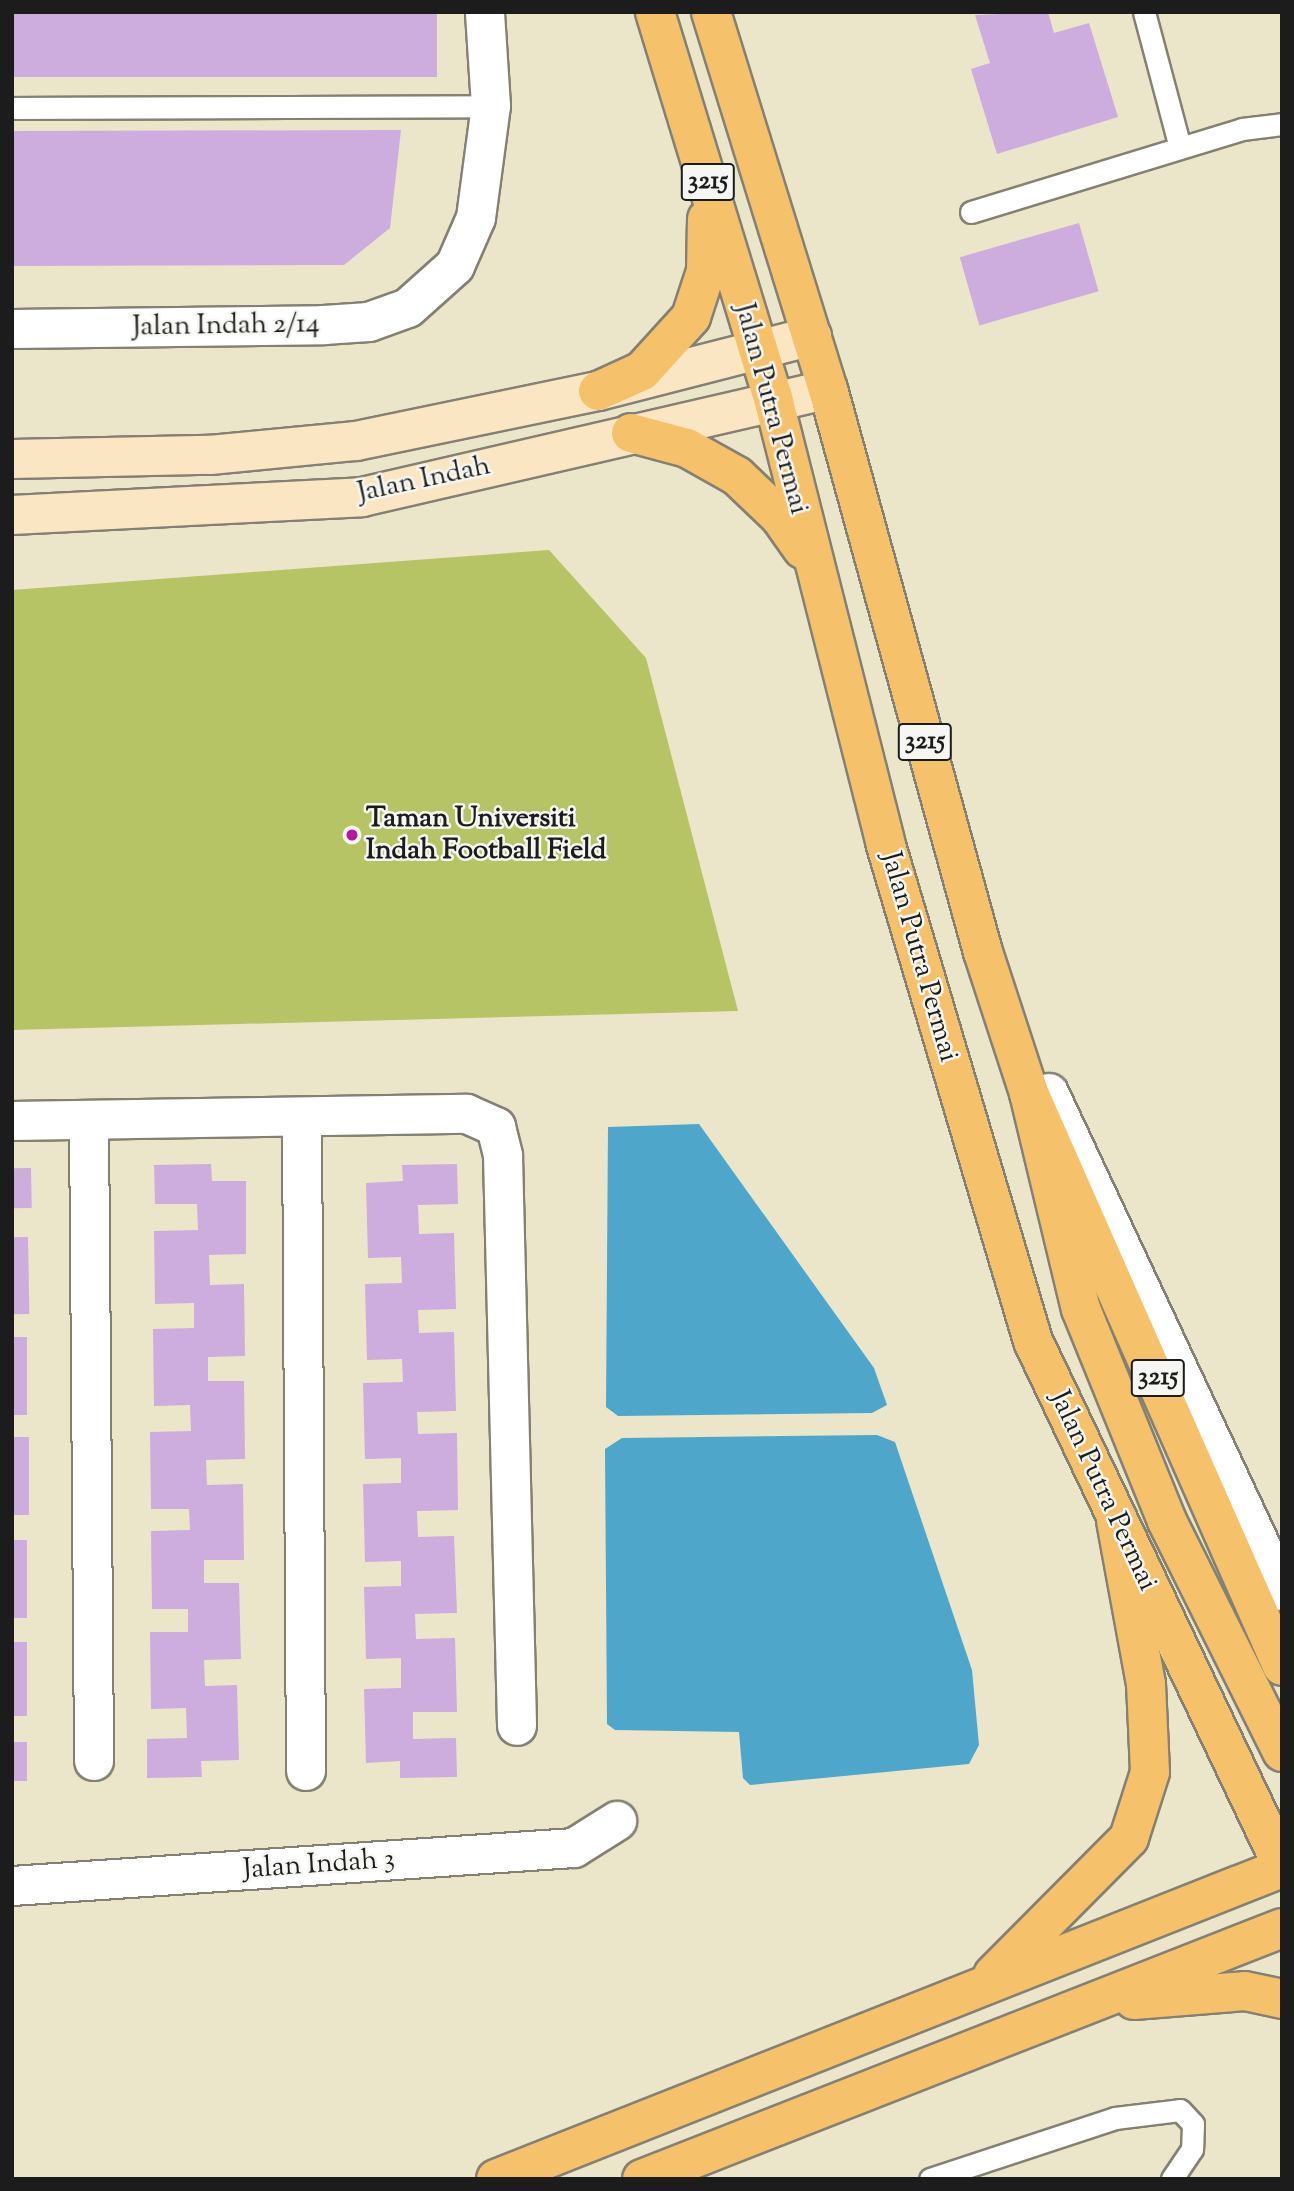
<!DOCTYPE html>
<style>
body{margin:0}
#map{position:relative;width:1294px;height:2191px;overflow:hidden;background:#ebe5ca;font-family:"Sorts Mill Goudy",serif}
div>[style]{position:absolute}
.green>*{inset:0;background:#b6c466}
.water>*{inset:0;background:#4ea7cb}
.building>*{inset:0;background:#cdacde;transform-origin:0 0}
.roads{filter:drop-shadow(2px 0 #848073) drop-shadow(-2px 0 #848073) drop-shadow(0 2px #848073) drop-shadow(0 -2px #848073)}
.lane>*{height:21px;margin:-10.5px;padding:0 10.5px;transform-origin:10.5px;border-radius:10.5px;background:#fff}
.street>*{height:38px;margin:-19px;padding:0 19px;transform-origin:19px;border-radius:19px;background:#fff}
.secondary>*{height:38px;margin:-19px;padding:0 19px;transform-origin:19px;border-radius:19px;background:#fbe6c4}
.primary>*{height:38px;margin:-19px;padding:0 19px;transform-origin:19px;border-radius:19px;background:#f5c16b}
.highway>*{height:38px;margin:-19px;padding:0 19px;transform-origin:19px;border-radius:19px;background:#f5c16b}
.dots>*{width:19px;height:19px;translate:-50% -50%;box-sizing:border-box;border:4px solid #f6f6f2;border-radius:50%}
span{translate:-50% -50%;white-space:nowrap;text-align:center;line-height:1.15;-webkit-text-stroke:5px #f6f6f2;paint-order:stroke}
.shield-label span{padding:2px 5px;background:#f6f6f2;border:2px solid;border-radius:5px;-webkit-text-stroke-width:0}
.shield-label{font-size:26px;color:#1c1c1c;font-weight:700}
.street-label{font-size:28px;color:#1c1c1c}
.poi-label{font-size:28px;color:#1c1c1c;font-weight:700}
.left{translate:0 -50%;text-align:left}
.frame{position:absolute;inset:0;border:14px solid #1c1c1c;pointer-events:none}
</style>
<div id="map">
<div class="green">
<div style="clip-path:polygon(549px 550px,646px 658px,738px 1011px,12px 1030px,12px 590px)"></div>
</div>
<div class="water">
<div style="clip-path:polygon(699px 1124px,874px 1368px,887px 1405px,872px 1413px,618px 1416px,606px 1407px,608px 1127px)"></div>
<div style="clip-path:polygon(877px 1435px,895px 1442px,972px 1670px,979px 1745px,969px 1764px,750px 1785px,743px 1778px,739px 1732px,615px 1730px,607px 1724px,605px 1449px,622px 1438px)"></div>
</div>
<div class="building">
<div style="left:12px;top:12px;width:425px;height:65px"></div>
<div style="clip-path:polygon(1048px 12px,1054px 33px,1089px 23px,1118px 117px,997px 154px,971px 69px,990px 63px,975px 15px)"></div>
<div style="clip-path:polygon(401px 130px,390px 228px,344px 265px,12px 266px,12px 131px)"></div>
<div style="left:1079px;top:223px;width:71px;height:124px;rotate:74deg"></div>
<div style="clip-path:polygon(211px 1164px,212px 1181px,246px 1181px,246px 1254px,209px 1255px,210px 1285px,244px 1284px,245px 1356px,208px 1357px,208px 1381px,244px 1381px,245px 1459px,206px 1460px,207px 1485px,243px 1484px,244px 1560px,204px 1560px,204px 1583px,239px 1583px,241px 1659px,204px 1660px,205px 1686px,237px 1685px,239px 1760px,201px 1761px,202px 1777px,147px 1778px,147px 1739px,187px 1738px,186px 1708px,151px 1709px,150px 1632px,188px 1632px,188px 1609px,152px 1609px,151px 1531px,190px 1530px,189px 1509px,151px 1509px,150px 1432px,191px 1431px,190px 1405px,154px 1406px,153px 1329px,194px 1328px,194px 1303px,155px 1304px,154px 1231px,198px 1230px,197px 1204px,155px 1204px,154px 1165px)"></div>
<div style="clip-path:polygon(457px 1164px,458px 1204px,418px 1205px,419px 1234px,454px 1233px,456px 1309px,418px 1310px,419px 1333px,454px 1332px,456px 1411px,417px 1412px,418px 1434px,457px 1433px,458px 1510px,417px 1511px,418px 1537px,454px 1536px,457px 1613px,415px 1614px,416px 1639px,455px 1638px,457px 1712px,413px 1712px,413px 1739px,456px 1738px,457px 1777px,400px 1778px,400px 1761px,366px 1763px,364px 1689px,401px 1688px,401px 1658px,366px 1659px,364px 1587px,401px 1586px,401px 1561px,365px 1562px,363px 1484px,401px 1483px,401px 1458px,365px 1459px,363px 1383px,403px 1382px,402px 1359px,367px 1360px,365px 1284px,402px 1283px,401px 1257px,368px 1258px,366px 1183px,403px 1181px,402px 1165px)"></div>
<div style="left:31px;top:1168px;width:40px;height:19px;rotate:89deg"></div>
<div style="left:28px;top:1237px;width:77px;height:16px;rotate:89deg"></div>
<div style="left:12px;top:1337px;width:15px;height:78px"></div>
<div style="left:12px;top:1437px;width:17px;height:78px"></div>
<div style="left:12px;top:1540px;width:15px;height:78px"></div>
<div style="left:12px;top:1642px;width:15px;height:74px"></div>
<div style="left:12px;top:1742px;width:15px;height:39px"></div>
</div>
<div class="roads">
<div class="lane">
<div style="left:1144px;top:12px;width:140px;rotate:75.1deg"></div>
<div style="left:12px;top:108px;width:479px;rotate:-0.2deg"></div>
<div style="left:971px;top:212px;width:283px;rotate:-17deg"></div>
<div style="left:1242px;top:129px;width:40px;rotate:-7.1deg"></div>
<div style="left:930px;top:2179px;width:195px;rotate:-18.2deg"></div>
<div style="left:1115px;top:2118px;width:65px;rotate:-7deg"></div>
<div style="left:1180px;top:2110px;width:19px;rotate:47deg"></div>
<div style="left:1193px;top:2124px;width:25px;rotate:92deg"></div>
<div style="left:1192px;top:2149px;width:36px;rotate:124deg"></div>
</div>
<div class="street">
<div style="left:12px;top:329px;width:312px;rotate:-0.7deg"></div>
<div style="left:324px;top:325px;width:45px;rotate:-3.8deg"></div>
<div style="left:369px;top:322px;width:41px;rotate:-19.7deg"></div>
<div style="left:408px;top:308px;width:63px;rotate:-41.8deg"></div>
<div style="left:455px;top:266px;width:52px;rotate:-66.4deg"></div>
<div style="left:476px;top:218px;width:113px;rotate:-82.4deg"></div>
<div style="left:491px;top:106px;width:94px;rotate:-93.7deg"></div>
<div style="left:1049px;top:1093px;width:550px;rotate:64.93deg"></div>
<div style="left:302px;top:1120px;width:651px;rotate:89.65deg"></div>
<div style="left:12px;top:1121px;width:455px;rotate:-0.9deg"></div>
<div style="left:467px;top:1114px;width:32px;rotate:24deg"></div>
<div style="left:496px;top:1127px;width:30px;rotate:76deg"></div>
<div style="left:503px;top:1156px;width:570px;rotate:88.59deg"></div>
<div style="left:89px;top:1121px;width:640px;rotate:89.55deg"></div>
<div style="left:12px;top:1886px;width:563px;rotate:-3.87deg"></div>
<div style="left:574px;top:1848px;width:51px;rotate:-32.1deg"></div>
</div>
<div class="secondary">
<div style="left:12px;top:459px;width:198px;rotate:-1.2deg"></div>
<div style="left:210px;top:455px;width:147px;rotate:-5.5deg"></div>
<div style="left:356px;top:441px;width:247px;rotate:-11.7deg"></div>
<div style="left:598px;top:391px;width:221px;rotate:-14.4deg"></div>
<div style="left:12px;top:515px;width:350px;rotate:-2.9deg"></div>
<div style="left:362px;top:497px;width:478px;rotate:-13deg"></div>
</div>
<div class="primary">
<div style="left:655px;top:12px;width:408px;rotate:73deg"></div>
<div style="left:774px;top:402px;width:454px;rotate:75.8deg"></div>
<div style="left:885px;top:842px;width:520px;rotate:73.48deg"></div>
<div style="left:1033px;top:1341px;width:580px;rotate:64.58deg"></div>
<div style="left:711px;top:12px;width:395px;rotate:72.8deg"></div>
<div style="left:828px;top:389px;width:584px;rotate:74.61deg"></div>
<div style="left:983px;top:952px;width:148px;rotate:71.9deg"></div>
<div style="left:1029px;top:1093px;width:626px;rotate:66.18deg"></div>
<div style="left:598px;top:391px;width:48px;rotate:-24.4deg"></div>
<div style="left:642px;top:371px;width:73px;rotate:-47.8deg"></div>
<div style="left:691px;top:317px;width:48px;rotate:-71.9deg"></div>
<div style="left:706px;top:271px;width:52px;rotate:-88.9deg"></div>
<div style="left:631px;top:433px;width:58px;rotate:15deg"></div>
<div style="left:687px;top:448px;width:57px;rotate:29.2deg"></div>
<div style="left:737px;top:476px;width:59px;rotate:43.6deg"></div>
<div style="left:780px;top:517px;width:39px;rotate:55deg"></div>
</div>
<div class="highway">
<div style="left:1029px;top:1093px;width:222px;rotate:76.5deg"></div>
<div style="left:1081px;top:1309px;width:229px;rotate:67.9deg"></div>
<div style="left:1167px;top:1521px;width:258px;rotate:63.5deg"></div>
<div style="left:993px;top:1975px;width:193px;rotate:-45.2deg"></div>
<div style="left:1129px;top:1838px;width:69px;rotate:-72.3deg"></div>
<div style="left:1150px;top:1772px;width:88px;rotate:-92.6deg"></div>
<div style="left:1146px;top:1684px;width:166px;rotate:-100.4deg"></div>
<div style="left:1134px;top:2000px;width:111px;rotate:-4.6deg"></div>
<div style="left:1245px;top:1991px;width:38px;rotate:12deg"></div>
<div style="left:496px;top:2179px;width:845px;rotate:-21.59deg"></div>
<div style="left:642px;top:2179px;width:687px;rotate:-21.41deg"></div>
</div>
</div>
<div class="dots">
<div style="left:352px;top:835px;background:#b5179e"></div>
</div>
<div class="shield-label">
<span style="left:708px;top:182px">3215</span>
<span style="left:925px;top:742px">3215</span>
<span style="left:1158px;top:1378px">3215</span>
</div>
<div class="street-label">
<span style="left:226px;top:326px;rotate:-1deg">Jalan Indah 2/14</span>
<span style="left:771px;top:409px;rotate:75deg">Jalan Putra Permai</span>
<span style="left:424px;top:480px;rotate:-12deg">Jalan Indah</span>
<span style="left:919px;top:957px;rotate:74deg">Jalan Putra Permai</span>
<span style="left:1103px;top:1491px;rotate:65deg">Jalan Putra Permai</span>
<span style="left:319px;top:1865px;rotate:-4deg">Jalan Indah 3</span>
</div>
<div class="poi-label">
<span class="left" style="left:366px;top:835px">Taman Universiti<br>Indah Football Field</span>
</div>
<div class="frame"></div>
</div>
